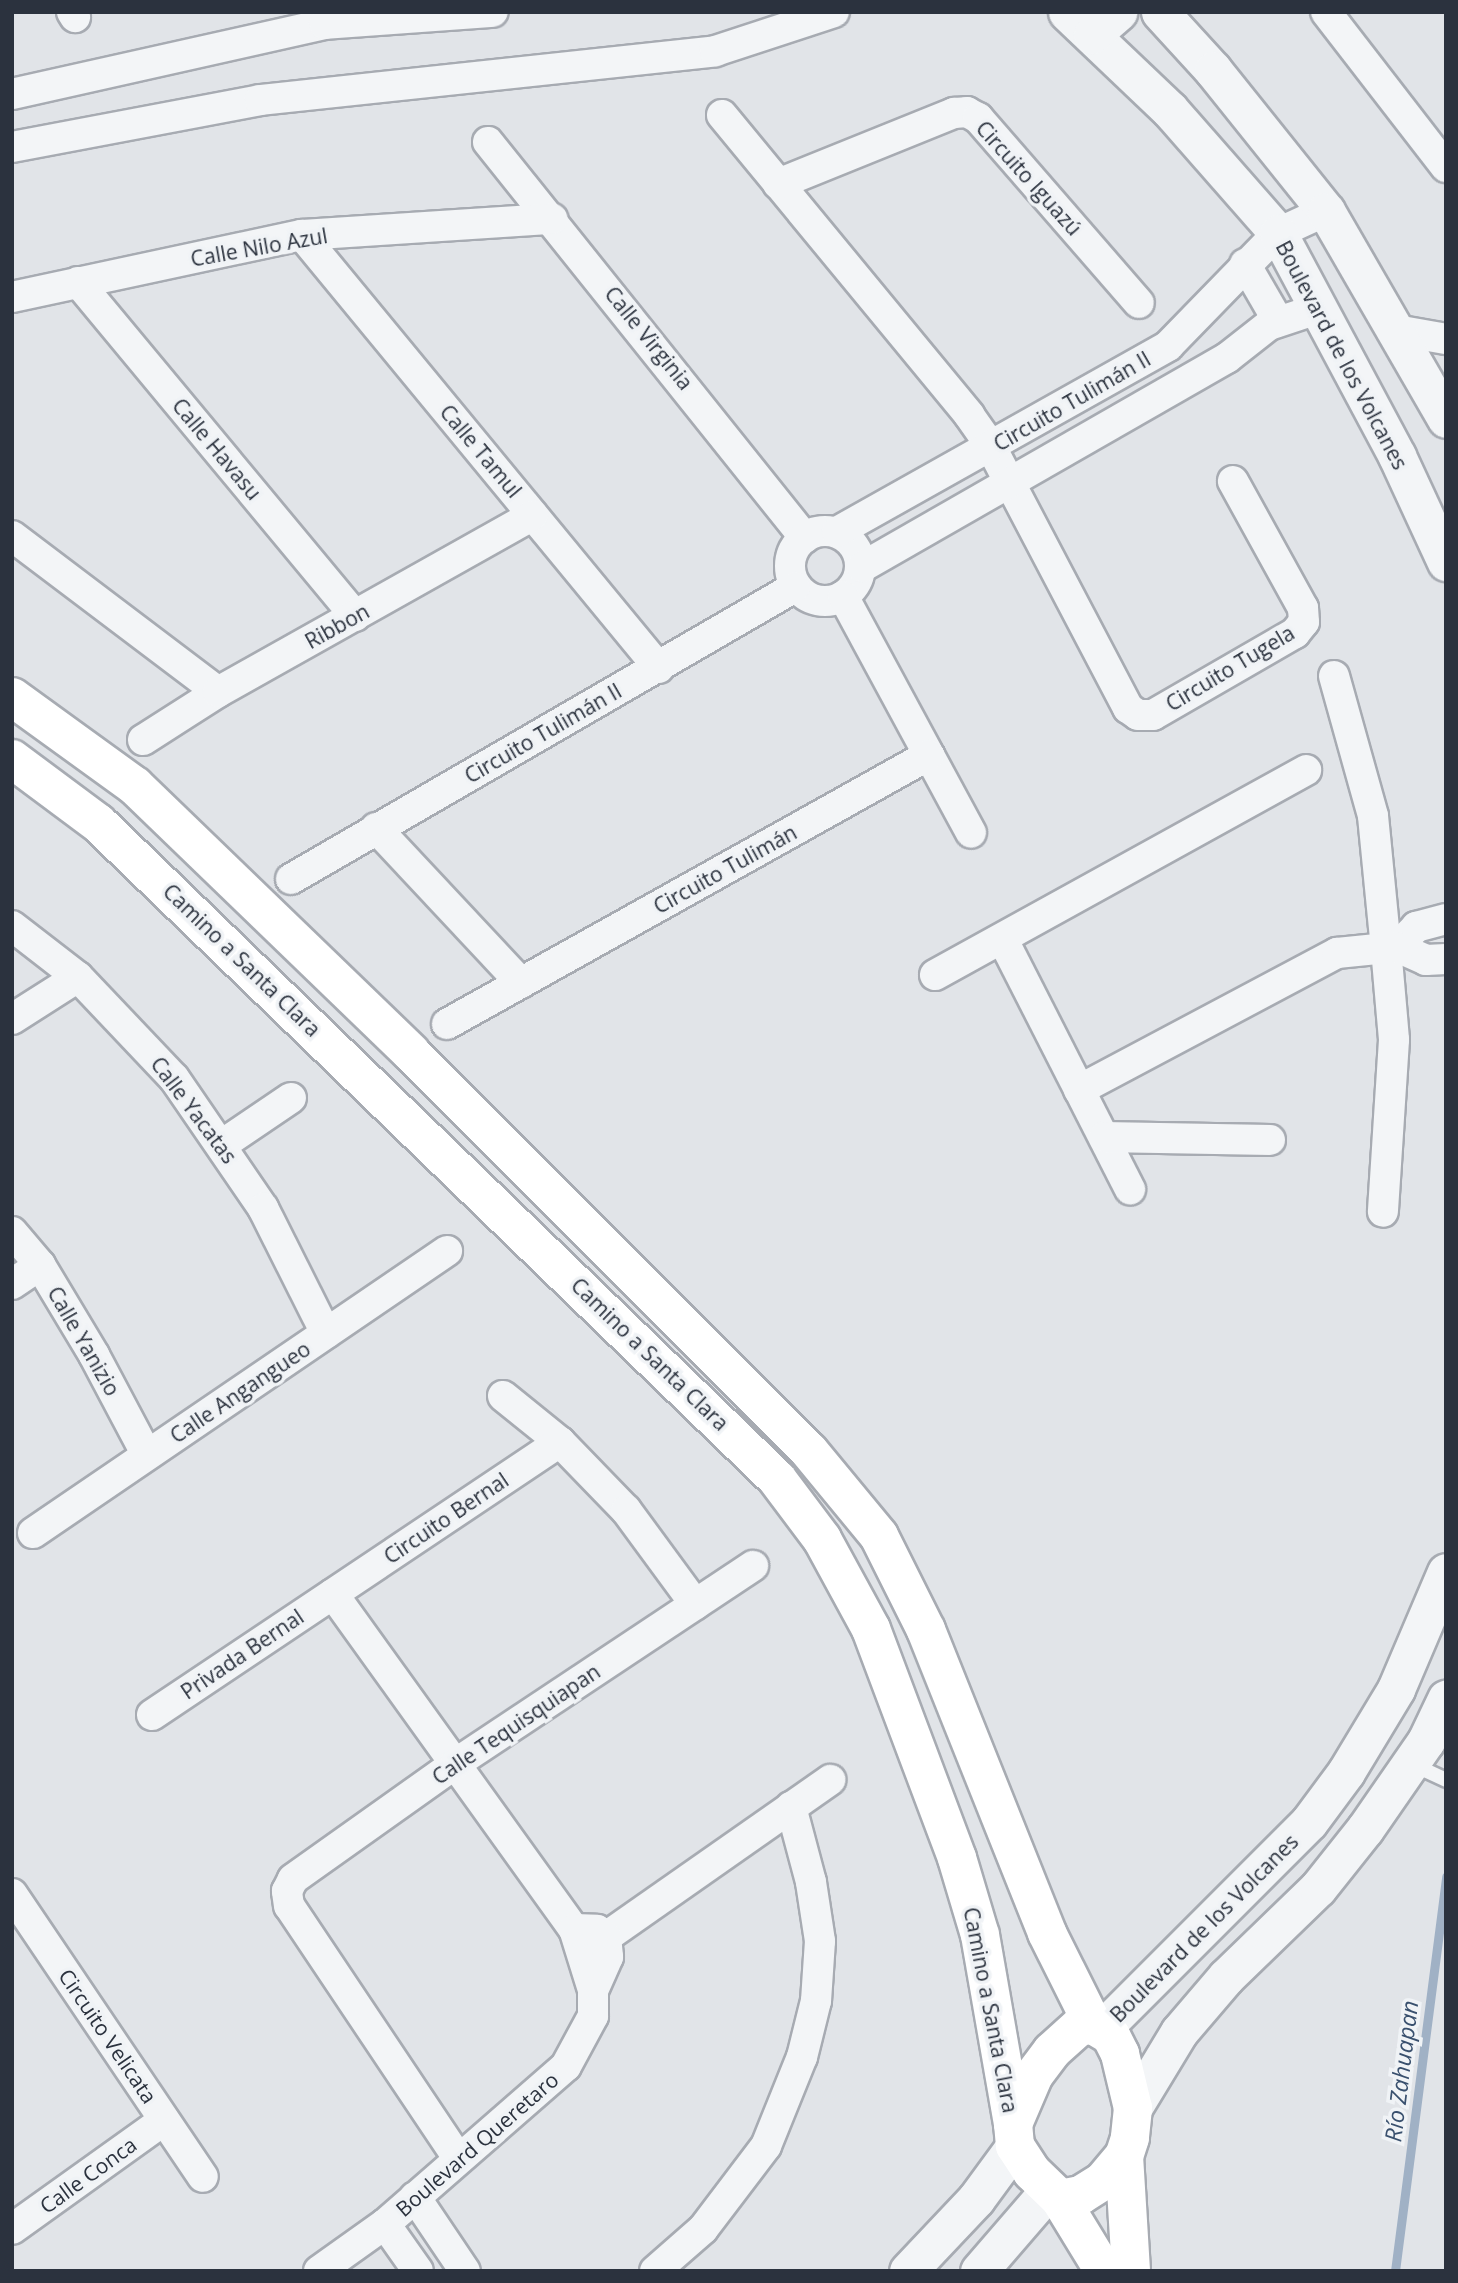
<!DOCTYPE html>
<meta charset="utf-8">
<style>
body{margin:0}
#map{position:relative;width:1458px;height:2283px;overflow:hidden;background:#e1e4e8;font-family:"Open Sans",sans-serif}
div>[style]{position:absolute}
.stream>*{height:9px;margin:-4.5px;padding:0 4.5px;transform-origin:4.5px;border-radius:4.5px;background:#a0b1c5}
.roads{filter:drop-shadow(2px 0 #a7abb2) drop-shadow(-2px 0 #a7abb2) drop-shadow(0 2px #a7abb2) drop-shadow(0 -2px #a7abb2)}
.service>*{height:14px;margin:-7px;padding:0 7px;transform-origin:7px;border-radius:7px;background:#f3f5f7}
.minor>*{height:30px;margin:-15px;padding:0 15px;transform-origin:15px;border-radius:15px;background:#f3f5f7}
.minor>.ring{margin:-15px;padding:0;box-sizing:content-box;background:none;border:30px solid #f3f5f7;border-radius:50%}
.tertiary>*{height:37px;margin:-18.5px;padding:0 18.5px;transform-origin:18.5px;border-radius:18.5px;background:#f3f5f7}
.secondary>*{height:38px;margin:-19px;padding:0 19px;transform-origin:19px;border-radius:19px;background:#fff}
span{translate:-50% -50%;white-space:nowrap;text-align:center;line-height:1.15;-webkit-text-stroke:7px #f0f3f6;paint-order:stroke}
.street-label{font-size:21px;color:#2b323e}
.water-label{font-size:23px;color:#39506e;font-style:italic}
.frame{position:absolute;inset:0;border:14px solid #2b323e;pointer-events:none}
</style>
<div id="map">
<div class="stream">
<div style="left:1395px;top:2271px;width:398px;rotate:-82.6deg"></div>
</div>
<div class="roads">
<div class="service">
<div style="left:1412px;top:1764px;width:38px;rotate:25deg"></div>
</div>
<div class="minor">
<div style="left:72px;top:12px;width:6px;rotate:59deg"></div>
<div style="left:1326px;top:12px;width:196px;rotate:52.3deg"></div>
<div style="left:12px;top:94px;width:320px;rotate:-12.6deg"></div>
<div style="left:324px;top:24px;width:169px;rotate:-4.1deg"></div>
<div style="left:722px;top:115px;width:389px;rotate:50.5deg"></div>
<div style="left:969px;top:415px;width:39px;rotate:55deg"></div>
<div style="left:991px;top:447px;width:295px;rotate:62.3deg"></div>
<div style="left:1128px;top:708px;width:12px;rotate:35deg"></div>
<div style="left:1138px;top:715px;width:15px"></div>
<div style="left:1153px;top:715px;width:164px;rotate:-30deg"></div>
<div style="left:1295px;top:633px;width:14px;rotate:-51deg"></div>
<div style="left:1304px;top:622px;width:14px;rotate:-94deg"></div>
<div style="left:1303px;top:608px;width:145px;rotate:-118.9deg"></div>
<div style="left:488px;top:142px;width:507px;rotate:51.32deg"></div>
<div style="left:12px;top:147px;width:252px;rotate:-10.7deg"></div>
<div style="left:260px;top:100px;width:458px;rotate:-6.1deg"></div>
<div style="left:715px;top:51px;width:125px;rotate:-18.1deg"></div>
<div style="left:778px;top:184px;width:190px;rotate:-22deg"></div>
<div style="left:954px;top:113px;width:13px;rotate:-4deg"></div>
<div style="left:967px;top:112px;width:13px;rotate:29deg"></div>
<div style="left:978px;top:118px;width:245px;rotate:49deg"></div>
<div style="left:302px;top:235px;width:561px;rotate:50.5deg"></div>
<div style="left:1245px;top:264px;width:66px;rotate:59.9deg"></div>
<div style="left:78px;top:282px;width:434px;rotate:50.3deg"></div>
<div style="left:12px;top:297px;width:297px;rotate:-12.1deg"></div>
<div style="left:302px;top:235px;width:251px;rotate:-3.7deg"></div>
<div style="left:1395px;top:330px;width:52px;rotate:10deg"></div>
<div class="ring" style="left:790px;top:531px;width:40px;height:40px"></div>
<div style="left:837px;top:532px;width:380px;rotate:-29.3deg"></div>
<div style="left:1168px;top:346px;width:158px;rotate:-45.8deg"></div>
<div style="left:1278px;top:233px;width:53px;rotate:-24.6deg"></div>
<div style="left:12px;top:536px;width:258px;rotate:37.1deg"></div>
<div style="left:862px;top:567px;width:421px;rotate:-29.8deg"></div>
<div style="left:1227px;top:358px;width:53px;rotate:-38.2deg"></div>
<div style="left:1269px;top:325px;width:54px;rotate:-18.4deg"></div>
<div style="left:843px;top:596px;width:269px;rotate:61.6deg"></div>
<div style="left:1334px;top:676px;width:145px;rotate:74.4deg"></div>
<div style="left:1373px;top:816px;width:133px;rotate:84.4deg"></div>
<div style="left:1386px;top:948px;width:92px;rotate:85deg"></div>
<div style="left:1394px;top:1040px;width:172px;rotate:93.7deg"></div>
<div style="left:143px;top:740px;width:89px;rotate:-32.6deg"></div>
<div style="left:218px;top:692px;width:361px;rotate:-29.3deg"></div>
<div style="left:376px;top:828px;width:212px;rotate:46.9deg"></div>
<div style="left:291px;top:879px;width:582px;rotate:-30.09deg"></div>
<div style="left:12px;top:926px;width:83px;rotate:37.7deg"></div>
<div style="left:78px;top:977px;width:139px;rotate:46.5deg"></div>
<div style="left:174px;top:1078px;width:158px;rotate:55.6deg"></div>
<div style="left:263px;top:1208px;width:140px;rotate:63.3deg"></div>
<div style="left:1003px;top:940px;width:280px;rotate:63deg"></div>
<div style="left:1397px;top:947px;width:28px;rotate:-46deg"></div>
<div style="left:1416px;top:927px;width:31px;rotate:-15deg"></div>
<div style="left:935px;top:975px;width:424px;rotate:-28.9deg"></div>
<div style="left:12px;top:1019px;width:78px;rotate:-32.5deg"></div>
<div style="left:447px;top:1024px;width:552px;rotate:-29.17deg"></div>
<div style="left:1079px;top:1090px;width:292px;rotate:-28deg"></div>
<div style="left:1337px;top:953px;width:60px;rotate:-5.7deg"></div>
<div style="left:1397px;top:947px;width:32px;rotate:24deg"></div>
<div style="left:1426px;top:960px;width:20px;rotate:-3deg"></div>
<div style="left:1104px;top:1137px;width:166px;rotate:1deg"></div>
<div style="left:223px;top:1144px;width:82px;rotate:-34.1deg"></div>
<div style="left:12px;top:1232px;width:43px;rotate:49.7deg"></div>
<div style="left:40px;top:1265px;width:105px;rotate:59deg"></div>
<div style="left:94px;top:1355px;width:113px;rotate:62.1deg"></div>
<div style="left:12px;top:1284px;width:34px;rotate:-34deg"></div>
<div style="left:503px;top:1396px;width:73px;rotate:38.9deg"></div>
<div style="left:560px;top:1442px;width:95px;rotate:45.9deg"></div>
<div style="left:626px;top:1510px;width:117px;rotate:53.7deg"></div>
<div style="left:33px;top:1533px;width:501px;rotate:-34.26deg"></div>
<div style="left:333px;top:1594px;width:413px;rotate:54.3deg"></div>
<div style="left:152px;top:1715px;width:491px;rotate:-33.8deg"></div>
<div style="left:12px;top:1894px;width:341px;rotate:56deg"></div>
<div style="left:606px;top:1937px;width:274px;rotate:-35deg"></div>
<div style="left:458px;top:2158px;width:303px;rotate:-123.8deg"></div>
<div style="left:289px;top:1906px;width:15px;rotate:-98deg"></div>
<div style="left:287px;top:1891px;width:13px;rotate:-63deg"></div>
<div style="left:293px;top:1879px;width:199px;rotate:-35.4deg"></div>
<div style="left:455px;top:1764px;width:358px;rotate:-33.6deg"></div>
<div style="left:415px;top:2197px;width:89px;rotate:56deg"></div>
<div style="left:385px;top:2224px;width:57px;rotate:54.9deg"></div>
<div style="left:12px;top:2229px;width:187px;rotate:-35.6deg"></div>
<div style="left:319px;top:2271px;width:81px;rotate:-35.5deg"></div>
<div style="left:385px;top:2224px;width:240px;rotate:-41.1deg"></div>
<div style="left:566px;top:2066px;width:57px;rotate:-61.6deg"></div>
<div style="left:593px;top:2016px;width:26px;rotate:-90deg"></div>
<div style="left:593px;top:1990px;width:64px;rotate:-107.3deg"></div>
<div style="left:574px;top:1929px;width:23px;rotate:2deg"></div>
<div style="left:597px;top:1930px;width:11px;rotate:38deg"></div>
<div style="left:606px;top:1937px;width:20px;rotate:84deg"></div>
<div style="left:608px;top:1957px;width:36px;rotate:114deg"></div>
<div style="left:655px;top:2271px;width:64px;rotate:-41.2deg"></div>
<div style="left:703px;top:2229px;width:104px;rotate:-52.8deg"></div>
<div style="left:766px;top:2146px;width:96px;rotate:-68deg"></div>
<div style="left:802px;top:2057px;width:58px;rotate:-76deg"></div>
<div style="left:816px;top:2001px;width:60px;rotate:-86.2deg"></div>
<div style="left:820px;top:1941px;width:60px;rotate:-98.7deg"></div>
<div style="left:811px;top:1882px;width:78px;rotate:-104.9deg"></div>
</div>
<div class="tertiary">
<div style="left:1067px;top:12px;width:141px;rotate:43.6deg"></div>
<div style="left:1169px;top:109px;width:165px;rotate:48.7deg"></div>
<div style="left:1278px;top:233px;width:253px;rotate:61.9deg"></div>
<div style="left:1397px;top:456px;width:117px;rotate:65.2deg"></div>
<div style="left:1160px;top:12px;width:79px;rotate:47.6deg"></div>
<div style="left:1213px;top:70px;width:181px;rotate:51.3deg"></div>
<div style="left:1326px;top:211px;width:240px;rotate:60deg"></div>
<div style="left:1092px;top:35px;width:35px;rotate:-41deg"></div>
<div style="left:1103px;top:2028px;width:291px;rotate:-45deg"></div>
<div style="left:1309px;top:1822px;width:62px;rotate:-53.5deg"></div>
<div style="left:1346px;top:1772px;width:97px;rotate:-58.9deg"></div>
<div style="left:1396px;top:1689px;width:127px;rotate:-66.9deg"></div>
<div style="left:1133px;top:2108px;width:89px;rotate:-58.8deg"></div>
<div style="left:1179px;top:2032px;width:72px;rotate:-49.5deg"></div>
<div style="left:1226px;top:1977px;width:128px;rotate:-44.1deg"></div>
<div style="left:1318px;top:1888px;width:75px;rotate:-51.5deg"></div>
<div style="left:1365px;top:1829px;width:107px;rotate:-55.3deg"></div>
<div style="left:1426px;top:1741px;width:47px;rotate:-64.5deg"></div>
<div style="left:908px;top:2271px;width:99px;rotate:-46.6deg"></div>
<div style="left:976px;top:2199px;width:66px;rotate:-53.7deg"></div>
<div style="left:979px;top:2271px;width:106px;rotate:-49.2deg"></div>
</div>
<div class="secondary">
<div style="left:12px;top:697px;width:152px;rotate:35.9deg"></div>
<div style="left:135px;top:786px;width:383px;rotate:44deg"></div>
<div style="left:410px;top:1052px;width:564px;rotate:45deg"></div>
<div style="left:809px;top:1451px;width:110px;rotate:50.5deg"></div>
<div style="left:879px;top:1536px;width:105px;rotate:63.4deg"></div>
<div style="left:926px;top:1630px;width:326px;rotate:68.2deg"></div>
<div style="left:1047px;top:1933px;width:103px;rotate:63.4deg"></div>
<div style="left:12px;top:759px;width:107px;rotate:36.7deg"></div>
<div style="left:98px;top:823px;width:944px;rotate:44.01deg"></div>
<div style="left:777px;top:1479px;width:75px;rotate:53.1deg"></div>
<div style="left:822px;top:1539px;width:102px;rotate:61.4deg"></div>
<div style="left:871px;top:1629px;width:245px;rotate:69.4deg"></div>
<div style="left:957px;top:1858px;width:80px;rotate:73.4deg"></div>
<div style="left:980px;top:1935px;width:192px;rotate:80.1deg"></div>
<div style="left:1093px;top:2025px;width:21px;rotate:31deg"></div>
<div style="left:1111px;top:2036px;width:20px;rotate:63deg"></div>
<div style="left:1120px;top:2054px;width:56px;rotate:76.5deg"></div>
<div style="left:1133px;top:2108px;width:30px;rotate:96deg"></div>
<div style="left:1130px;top:2138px;width:19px;rotate:108deg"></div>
<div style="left:1124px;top:2156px;width:33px;rotate:130deg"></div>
<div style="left:1103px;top:2181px;width:26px;rotate:148deg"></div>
<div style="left:1081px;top:2195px;width:21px;rotate:169deg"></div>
<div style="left:1060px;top:2199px;width:39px;rotate:-136deg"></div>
<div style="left:1032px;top:2172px;width:31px;rotate:-123deg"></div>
<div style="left:1015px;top:2146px;width:22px;rotate:-95deg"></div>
<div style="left:1013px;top:2124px;width:53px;rotate:-66.8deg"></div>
<div style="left:1034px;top:2075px;width:30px;rotate:-53deg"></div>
<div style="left:1052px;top:2051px;width:38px;rotate:-42deg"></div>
<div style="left:1080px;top:2026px;width:13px;rotate:-4deg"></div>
<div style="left:1124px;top:2156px;width:115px;rotate:86.5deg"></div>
<div style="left:1060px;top:2199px;width:84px;rotate:58.6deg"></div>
</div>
</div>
<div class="street-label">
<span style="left:1029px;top:178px;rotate:48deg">Circuito Iguazú</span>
<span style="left:259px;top:247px;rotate:-10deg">Calle Nilo Azul</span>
<span style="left:649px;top:338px;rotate:51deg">Calle Virginia</span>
<span style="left:1342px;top:355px;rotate:62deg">Boulevard de los Volcanes</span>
<span style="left:1072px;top:401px;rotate:-30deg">Circuito Tulimán II</span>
<span style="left:217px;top:449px;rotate:50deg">Calle Havasu</span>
<span style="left:481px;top:451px;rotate:50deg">Calle Tamul</span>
<span style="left:337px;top:626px;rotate:-29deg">Ribbon</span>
<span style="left:1230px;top:668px;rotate:-31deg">Circuito Tugela</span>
<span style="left:543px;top:733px;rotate:-30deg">Circuito Tulimán II</span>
<span style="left:725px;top:869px;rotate:-29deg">Circuito Tulimán</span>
<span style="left:242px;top:960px;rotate:44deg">Camino a Santa Clara</span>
<span style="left:194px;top:1110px;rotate:53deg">Calle Yacatas</span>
<span style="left:84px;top:1341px;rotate:60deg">Calle Yanizio</span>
<span style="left:650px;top:1354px;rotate:44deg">Camino a Santa Clara</span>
<span style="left:240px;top:1392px;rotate:-34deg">Calle Angangueo</span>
<span style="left:446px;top:1518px;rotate:-34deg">Circuito Bernal</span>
<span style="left:242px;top:1654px;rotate:-34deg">Privada Bernal</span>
<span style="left:516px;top:1724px;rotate:-34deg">Calle Tequisquiapan</span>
<span style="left:1204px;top:1928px;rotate:-45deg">Boulevard de los Volcanes</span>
<span style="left:991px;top:2010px;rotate:79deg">Camino a Santa Clara</span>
<span style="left:108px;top:2036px;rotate:56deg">Circuito Velicata</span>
<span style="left:477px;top:2144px;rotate:-41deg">Boulevard Queretaro</span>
<span style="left:88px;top:2175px;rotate:-36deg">Calle Conca</span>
</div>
<div class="water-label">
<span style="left:1401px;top:2071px;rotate:-83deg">Río Zahuapan</span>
</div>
<div class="frame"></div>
</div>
